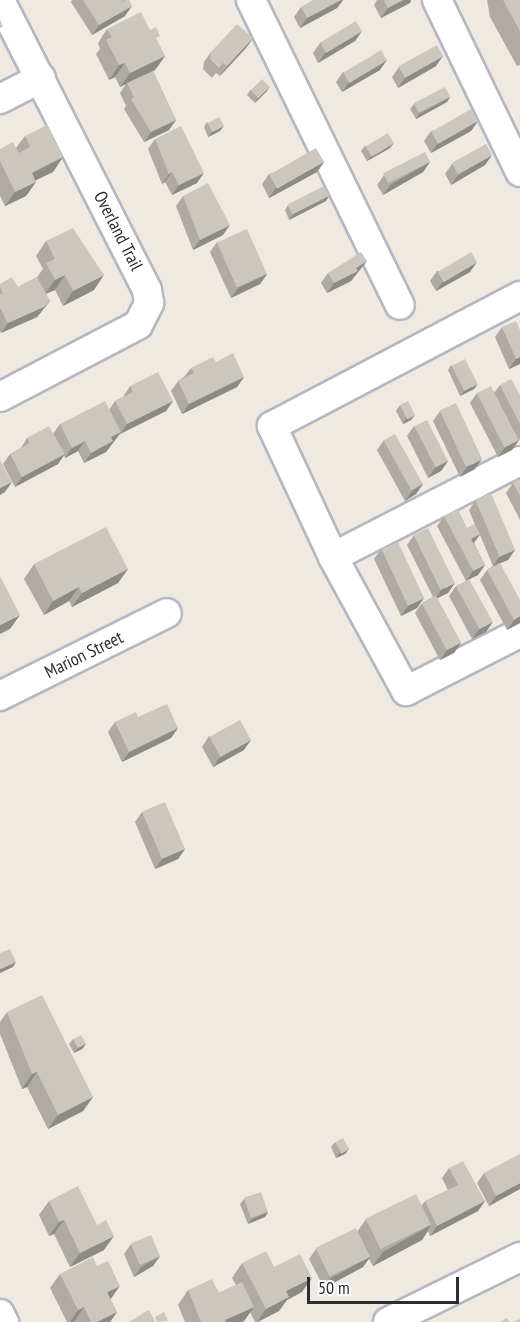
<!DOCTYPE html>
<style>
body{margin:0}
#map{position:relative;width:520px;height:1322px;overflow:hidden;background:#efe9e1;font-family:"PT Sans Narrow",sans-serif}
div>[style]{position:absolute}
.roads{filter:drop-shadow(2px 0 #b4b7c1) drop-shadow(-2px 0 #b4b7c1) drop-shadow(0 2px #b4b7c1) drop-shadow(0 -2px #b4b7c1)}
.minor>*{height:28px;margin:-14px;padding:0 14px;transform-origin:14px;border-radius:14px;background:#fff}
.wall>*{inset:0;background:#afaba4}
.shaded-wall>*{inset:0;background:#8e8b86}
.building>*{inset:0;background:#cbc7bf;transform-origin:0 0}
span{translate:-50% -50%;white-space:nowrap;text-align:center;line-height:1.15;-webkit-text-stroke:4.5px #fff;paint-order:stroke}
.street-label{font-size:18px;color:#2e2e2e}
.scale{position:absolute;left:307px;top:1277px;width:152px;height:27px;box-sizing:border-box;border:3px solid #2e2e2e;border-top:0;padding-left:8px;font-size:18px;line-height:21px;white-space:nowrap;color:#2e2e2e;-webkit-text-stroke:4px #fff;paint-order:stroke}
</style>
<div id="map">
<div class="roads">
<div class="minor">
<div style="left:251px;top:0;width:339px;rotate:64deg"></div>
<div style="left:437px;top:0;width:191px;rotate:64.2deg"></div>
<div style="left:0;top:99px;width:46px;rotate:-27.1deg"></div>
<div style="left:520px;top:296px;width:280px;rotate:152.3deg"></div>
<div style="left:272px;top:426px;width:145px;rotate:65deg"></div>
<div style="left:333px;top:557px;width:153px;rotate:61.4deg"></div>
<div style="left:406px;top:691px;width:128px;rotate:-27deg"></div>
<div style="left:0;top:397px;width:156px;rotate:-27.6deg"></div>
<div style="left:138px;top:325px;width:25px;rotate:-63deg"></div>
<div style="left:149px;top:303px;width:13px;rotate:-99deg"></div>
<div style="left:147px;top:290px;width:325px;rotate:-116.9deg"></div>
<div style="left:333px;top:557px;width:210px;rotate:-27.2deg"></div>
<div style="left:0;top:696px;width:186px;rotate:-26.4deg"></div>
<div style="left:0;top:1314px;width:9px;rotate:63deg"></div>
<div style="left:388px;top:1322px;width:147px;rotate:-26.2deg"></div>
</div>
</div>
<div class="wall">
<div style="clip-path:polygon(72px 0,125px 0,125px 16px,92px 35px,71px 2px)"></div>
<div style="clip-path:polygon(314px 0,343px 0,337px 8px,300px 28px,294px 17px,301px 7px)"></div>
<div style="clip-path:polygon(377px 0,411px 0,410px 3px,381px 18px,374px 5px)"></div>
<div style="clip-path:polygon(487px 0,520px 0,520px 65px,517px 66px,490px 17px)"></div>
<div style="clip-path:polygon(107px 29px,157px 41px,165px 56px,155px 70px,153px 71px,176px 120px,169px 130px,144px 142px,124px 109px,126px 106px,120px 93px,126px 84px,120px 87px,115px 77px,109px 80px,96px 54px,100px 49px,98px 43px)"></div>
<div style="clip-path:polygon(362px 31px,355px 41px,318px 63px,313px 53px,320px 43px)"></div>
<div style="clip-path:polygon(253px 38px,246px 48px,220px 76px,216px 73px,212px 78px,203px 69px,204px 62px,211px 52px)"></div>
<div style="clip-path:polygon(436px 66px,398px 88px,392px 77px,399px 67px)"></div>
<div style="clip-path:polygon(380px 70px,342px 92px,336px 82px,343px 72px)"></div>
<div style="clip-path:polygon(270px 87px,266px 92px,255px 103px,247px 95px,250px 90px)"></div>
<div style="clip-path:polygon(450px 97px,447px 102px,416px 119px,410px 109px,414px 104px)"></div>
<div style="clip-path:polygon(478px 121px,471px 131px,431px 153px,424px 141px,431px 131px)"></div>
<div style="clip-path:polygon(207px 122px,220px 131px,208px 137px,204px 127px)"></div>
<div style="clip-path:polygon(25px 136px,63px 157px,53px 172px,35px 180px,36px 182px,26px 196px,5px 206px,0 196px,0 149px,16px 148px)"></div>
<div style="clip-path:polygon(155px 139px,197px 183px,172px 195px,165px 182px,162px 184px,148px 149px)"></div>
<div style="clip-path:polygon(365px 146px,390px 148px,367px 161px,361px 151px)"></div>
<div style="clip-path:polygon(492px 155px,485px 165px,451px 185px,445px 174px,452px 164px)"></div>
<div style="clip-path:polygon(324px 162px,317px 172px,269px 198px,262px 184px,269px 174px)"></div>
<div style="clip-path:polygon(430px 162px,423px 172px,383px 195px,377px 185px,384px 175px)"></div>
<div style="clip-path:polygon(183px 196px,223px 235px,193px 250px,176px 206px)"></div>
<div style="clip-path:polygon(329px 196px,326px 201px,289px 220px,285px 210px,288px 205px)"></div>
<div style="clip-path:polygon(46px 241px,94px 290px,63px 306px,55px 290px,46px 294px,50px 301px,37px 317px,1px 333px,0 331px,0 284px,18px 287px,37px 277px,43px 269px,36px 256px)"></div>
<div style="clip-path:polygon(217px 242px,267px 274px,260px 284px,231px 298px,210px 252px)"></div>
<div style="clip-path:polygon(367px 261px,351px 281px,327px 293px,321px 283px,328px 273px)"></div>
<div style="clip-path:polygon(437px 271px,470px 272px,436px 291px,430px 281px)"></div>
<div style="clip-path:polygon(502px 327px,520px 364px,509px 369px,495px 337px)"></div>
<div style="clip-path:polygon(216px 362px,244px 377px,237px 387px,182px 414px,171px 391px,178px 381px,184px 377px,191px 368px)"></div>
<div style="clip-path:polygon(451px 365px,474px 389px,460px 396px,448px 370px)"></div>
<div style="clip-path:polygon(500px 385px,520px 395px,520px 439px,512px 450px,498px 457px,470px 403px,477px 393px,494px 393px)"></div>
<div style="clip-path:polygon(130px 386px,173px 401px,166px 411px,120px 434px,106px 452px,84px 463px,78px 451px,65px 458px,64px 455px,58px 464px,15px 487px,3px 464px,10px 454px,21px 448px,27px 438px,53px 434px,60px 424px,109px 410px,115px 401px,123px 397px)"></div>
<div style="clip-path:polygon(400px 405px,415px 415px,411px 420px,403px 424px,396px 411px)"></div>
<div style="clip-path:polygon(440px 411px,475px 469px,460px 477px,433px 421px)"></div>
<div style="clip-path:polygon(414px 426px,448px 461px,441px 471px,428px 478px,407px 436px)"></div>
<div style="clip-path:polygon(384px 440px,423px 484px,416px 494px,405px 501px,377px 450px)"></div>
<div style="clip-path:polygon(520px 479px,520px 520px,506px 493px,513px 483px)"></div>
<div style="clip-path:polygon(476px 500px,515px 550px,508px 560px,500px 563px,520px 623px,507px 630px,480px 580px,487px 570px,493px 566px,480px 535px,474px 543px,485px 565px,478px 575px,469px 579px,486px 632px,472px 639px,449px 596px,456px 586px,466px 581px,437px 526px,444px 516px,467px 528px,477px 530px,469px 510px)"></div>
<div style="clip-path:polygon(414px 535px,448px 593px,437px 598px,461px 643px,454px 653px,440px 660px,415px 613px,422px 603px,433px 597px,407px 545px)"></div>
<div style="clip-path:polygon(381px 549px,424px 598px,417px 608px,401px 616px,374px 559px)"></div>
<div style="clip-path:polygon(34px 564px,128px 569px,118px 583px,72px 607px,69px 601px,44px 615px,24px 579px)"></div>
<div style="clip-path:polygon(138px 717px,178px 728px,171px 738px,122px 762px,108px 732px,115px 722px)"></div>
<div style="clip-path:polygon(209px 736px,244px 750px,213px 767px,202px 747px)"></div>
<div style="clip-path:polygon(142px 812px,185px 849px,178px 859px,155px 869px,135px 822px)"></div>
<div style="clip-path:polygon(7px 1012px,93px 1097px,83px 1111px,48px 1129px,27px 1087px,22px 1089px,0 1034px,0 1022px)"></div>
<div style="clip-path:polygon(73px 1039px,86px 1044px,82px 1049px,74px 1053px,69px 1044px)"></div>
<div style="clip-path:polygon(335px 1142px,349px 1149px,345px 1154px,336px 1158px,331px 1147px)"></div>
<div style="clip-path:polygon(449px 1168px,485px 1201px,478px 1211px,430px 1236px,428px 1231px,422px 1240px,373px 1266px,369px 1259px,363px 1267px,324px 1288px,309px 1259px,316px 1249px,357px 1232px,366px 1219px,422px 1205px,425px 1201px,448px 1190px,442px 1178px)"></div>
<div style="clip-path:polygon(484px 1173px,520px 1189px,489px 1206px,477px 1183px)"></div>
<div style="clip-path:polygon(244px 1199px,268px 1212px,265px 1217px,248px 1224px,240px 1204px)"></div>
<div style="clip-path:polygon(49px 1201px,104px 1250px,70px 1267px,54px 1234px,49px 1236px,39px 1215px)"></div>
<div style="clip-path:polygon(131px 1244px,160px 1256px,153px 1266px,134px 1277px,124px 1254px)"></div>
<div style="clip-path:polygon(242px 1263px,274px 1267px,302px 1292px,287px 1300px,279px 1311px,258px 1322px,255px 1322px,250px 1312px,244px 1321px,242px 1322px,185px 1322px,178px 1305px,188px 1290px,219px 1293px,236px 1285px,232px 1278px)"></div>
<div style="clip-path:polygon(60px 1274px,110px 1299px,117px 1312px,110px 1322px,67px 1322px,50px 1288px)"></div>
</div>
<div class="shaded-wall">
<div style="clip-path:polygon(341px 0,343px 0,337px 8px,300px 28px,307px 18px)"></div>
<div style="clip-path:polygon(403px 0,411px 0,410px 3px,381px 18px,388px 8px)"></div>
<div style="clip-path:polygon(132px 6px,125px 16px,92px 35px,99px 25px)"></div>
<div style="clip-path:polygon(362px 31px,355px 41px,318px 63px,325px 53px)"></div>
<div style="clip-path:polygon(253px 38px,246px 48px,220px 76px,227px 66px)"></div>
<div style="clip-path:polygon(165px 56px,155px 70px,120px 87px,130px 73px)"></div>
<div style="clip-path:polygon(443px 56px,436px 66px,398px 88px,405px 78px)"></div>
<div style="clip-path:polygon(387px 60px,380px 70px,342px 92px,349px 82px)"></div>
<div style="clip-path:polygon(125px 63px,115px 77px,109px 80px,119px 65px)"></div>
<div style="clip-path:polygon(270px 87px,266px 92px,255px 103px,258px 98px)"></div>
<div style="clip-path:polygon(450px 97px,447px 102px,416px 119px,419px 114px)"></div>
<div style="clip-path:polygon(176px 120px,169px 130px,144px 142px,151px 132px)"></div>
<div style="clip-path:polygon(478px 121px,471px 131px,431px 153px,438px 143px)"></div>
<div style="clip-path:polygon(224px 126px,220px 131px,208px 137px,212px 132px)"></div>
<div style="clip-path:polygon(394px 143px,390px 148px,367px 161px,371px 156px)"></div>
<div style="clip-path:polygon(492px 155px,485px 165px,451px 185px,458px 175px)"></div>
<div style="clip-path:polygon(63px 157px,53px 172px,22px 187px,32px 173px)"></div>
<div style="clip-path:polygon(324px 162px,317px 172px,269px 198px,276px 188px)"></div>
<div style="clip-path:polygon(430px 162px,423px 172px,383px 195px,390px 185px)"></div>
<div style="clip-path:polygon(172px 172px,165px 182px,162px 184px,169px 174px)"></div>
<div style="clip-path:polygon(204px 173px,197px 183px,172px 195px,179px 185px)"></div>
<div style="clip-path:polygon(36px 182px,26px 196px,5px 206px,15px 192px)"></div>
<div style="clip-path:polygon(329px 196px,326px 201px,289px 220px,293px 214px)"></div>
<div style="clip-path:polygon(230px 225px,223px 235px,193px 250px,200px 240px)"></div>
<div style="clip-path:polygon(367px 261px,351px 281px,327px 293px,334px 283px)"></div>
<div style="clip-path:polygon(477px 262px,470px 272px,436px 291px,443px 281px)"></div>
<div style="clip-path:polygon(267px 274px,260px 284px,231px 298px,238px 288px)"></div>
<div style="clip-path:polygon(65px 275px,55px 290px,45px 294px,55px 280px)"></div>
<div style="clip-path:polygon(104px 275px,94px 290px,63px 306px,73px 291px)"></div>
<div style="clip-path:polygon(50px 301px,37px 317px,1px 333px,8px 323px)"></div>
<div style="clip-path:polygon(520px 357px,520px 364px,509px 369px,516px 359px)"></div>
<div style="clip-path:polygon(244px 377px,237px 387px,182px 414px,189px 404px)"></div>
<div style="clip-path:polygon(478px 384px,474px 389px,460px 396px,464px 391px)"></div>
<div style="clip-path:polygon(173px 401px,166px 411px,120px 434px,127px 424px)"></div>
<div style="clip-path:polygon(415px 415px,411px 420px,403px 424px,406px 419px)"></div>
<div style="clip-path:polygon(121px 432px,106px 452px,84px 463px,91px 453px,111px 437px)"></div>
<div style="clip-path:polygon(519px 440px,512px 450px,498px 457px,505px 447px)"></div>
<div style="clip-path:polygon(85px 441px,78px 451px,65px 458px,72px 448px)"></div>
<div style="clip-path:polygon(65px 454px,58px 464px,15px 487px,22px 477px)"></div>
<div style="clip-path:polygon(482px 459px,475px 469px,460px 477px,467px 467px)"></div>
<div style="clip-path:polygon(448px 461px,441px 471px,428px 478px,435px 468px)"></div>
<div style="clip-path:polygon(12px 482px,5px 492px,0 495px,0 488px)"></div>
<div style="clip-path:polygon(423px 484px,416px 494px,405px 501px,412px 491px)"></div>
<div style="clip-path:polygon(480px 534px,473px 544px,471px 539px)"></div>
<div style="clip-path:polygon(515px 550px,508px 560px,493px 566px,500px 556px)"></div>
<div style="clip-path:polygon(485px 565px,478px 575px,466px 581px,473px 571px)"></div>
<div style="clip-path:polygon(128px 569px,118px 583px,72px 607px,82px 593px)"></div>
<div style="clip-path:polygon(455px 583px,448px 593px,434px 600px,441px 590px)"></div>
<div style="clip-path:polygon(79px 587px,69px 601px,44px 615px,53px 601px)"></div>
<div style="clip-path:polygon(424px 598px,417px 608px,401px 616px,408px 606px)"></div>
<div style="clip-path:polygon(20px 615px,10px 629px,0 634px,0 625px)"></div>
<div style="clip-path:polygon(520px 616px,520px 623px,507px 630px,514px 620px)"></div>
<div style="clip-path:polygon(493px 622px,486px 632px,472px 639px,479px 629px)"></div>
<div style="clip-path:polygon(461px 643px,454px 653px,440px 660px,447px 650px)"></div>
<div style="clip-path:polygon(178px 728px,171px 738px,122px 762px,129px 752px)"></div>
<div style="clip-path:polygon(251px 740px,244px 750px,213px 767px,220px 757px)"></div>
<div style="clip-path:polygon(185px 849px,178px 859px,155px 869px,162px 859px)"></div>
<div style="clip-path:polygon(16px 962px,13px 967px,0 973px,0 969px)"></div>
<div style="clip-path:polygon(86px 1044px,82px 1049px,74px 1053px,78px 1048px)"></div>
<div style="clip-path:polygon(37px 1072px,27px 1087px,22px 1089px,32px 1074px)"></div>
<div style="clip-path:polygon(93px 1097px,83px 1111px,48px 1129px,58px 1115px)"></div>
<div style="clip-path:polygon(349px 1149px,345px 1154px,336px 1158px,340px 1153px)"></div>
<div style="clip-path:polygon(520px 1183px,520px 1189px,489px 1206px,496px 1196px)"></div>
<div style="clip-path:polygon(485px 1201px,478px 1211px,430px 1236px,437px 1226px)"></div>
<div style="clip-path:polygon(268px 1212px,265px 1217px,248px 1224px,252px 1219px)"></div>
<div style="clip-path:polygon(64px 1220px,54px 1234px,49px 1236px,59px 1222px)"></div>
<div style="clip-path:polygon(431px 1225px,422px 1240px,373px 1266px,383px 1252px)"></div>
<div style="clip-path:polygon(114px 1236px,104px 1250px,70px 1267px,80px 1253px)"></div>
<div style="clip-path:polygon(160px 1256px,153px 1266px,134px 1277px,141px 1267px)"></div>
<div style="clip-path:polygon(370px 1257px,363px 1267px,324px 1288px,331px 1278px)"></div>
<div style="clip-path:polygon(312px 1278px,302px 1292px,287px 1300px,279px 1311px,257px 1322px,266px 1309px,286px 1291px)"></div>
<div style="clip-path:polygon(120px 1286px,110px 1300px,107px 1292px)"></div>
<div style="clip-path:polygon(84px 1307px,74px 1322px,70px 1322px,78px 1310px)"></div>
<div style="clip-path:polygon(254px 1307px,244px 1321px,242px 1322px,224px 1322px,225px 1320px)"></div>
<div style="clip-path:polygon(117px 1312px,110px 1322px,97px 1322px)"></div>
</div>
<div class="building">
<div style="clip-path:polygon(83px 0,124px 0,120px 3px,126px 0,129px 0,132px 6px,99px 25px)"></div>
<div style="clip-path:polygon(314px 0,341px 0,307px 18px,301px 7px)"></div>
<div style="clip-path:polygon(384px 0,403px 0,388px 8px)"></div>
<div style="clip-path:polygon(503px 0,520px 0,520px 31px)"></div>
<div style="clip-path:polygon(141px 12px,150px 30px,156px 27px,160px 36px,156px 38px,165px 56px,130px 73px,125px 63px,119px 65px,106px 40px,112px 37px,107px 29px)"></div>
<div style="clip-path:polygon(0 19px,3px 27px,0 28px)"></div>
<div style="left:356px;top:21px;width:12px;height:42px;rotate:59deg"></div>
<div style="clip-path:polygon(237px 24px,253px 38px,227px 66px,223px 63px,219px 68px,210px 59px,211px 52px)"></div>
<div style="left:437px;top:45px;width:13px;height:44px;rotate:61deg"></div>
<div style="left:381px;top:50px;width:12px;height:44px;rotate:59deg"></div>
<div style="clip-path:polygon(153px 71px,176px 120px,151px 132px,131px 99px,134px 97px,127px 83px)"></div>
<div style="left:262px;top:79px;width:11px;height:16px;rotate:45deg"></div>
<div style="left:445px;top:87px;width:11px;height:35px;rotate:63deg"></div>
<div style="left:471px;top:109px;width:14px;height:46px;rotate:60deg"></div>
<div style="left:219px;top:117px;width:10px;height:13px;rotate:61deg"></div>
<div style="clip-path:polygon(47px 125px,63px 157px,32px 173px,36px 182px,15px 192px,0 161px,0 149px,13px 142px,19px 153px,30px 147px,25px 136px)"></div>
<div style="clip-path:polygon(181px 126px,204px 173px,179px 185px,172px 172px,169px 174px,155px 139px)"></div>
<div style="left:388px;top:133px;width:12px;height:26px;rotate:59deg"></div>
<div style="left:486px;top:144px;width:13px;height:39px;rotate:61deg"></div>
<div style="left:316px;top:148px;width:16px;height:54px;rotate:60deg"></div>
<div style="left:425px;top:152px;width:11px;height:47px;rotate:63deg"></div>
<div style="clip-path:polygon(208px 183px,230px 225px,200px 240px,183px 196px)"></div>
<div style="left:324px;top:186px;width:11px;height:41px;rotate:63deg"></div>
<div style="clip-path:polygon(73px 228px,104px 275px,73px 291px,65px 275px,55px 280px,46px 263px,55px 259px,46px 241px)"></div>
<div style="left:247px;top:229px;width:49px;height:33px;rotate:66deg"></div>
<div style="clip-path:polygon(361px 252px,367px 261px,356px 268px,358px 271px,334px 283px,328px 273px)"></div>
<div style="left:471px;top:252px;width:12px;height:39px;rotate:59deg"></div>
<div style="clip-path:polygon(12px 277px,18px 287px,37px 277px,50px 301px,44px 307px,8px 323px,0 308px,0 295px,3px 293px,0 287px,0 284px)"></div>
<div style="clip-path:polygon(516px 321px,520px 330px,520px 357px,516px 359px,502px 327px)"></div>
<div style="clip-path:polygon(233px 353px,244px 377px,189px 404px,178px 381px,194px 373px,191px 368px,213px 357px,216px 362px)"></div>
<div style="left:465px;top:359px;width:28px;height:15px;rotate:63deg"></div>
<div style="clip-path:polygon(158px 372px,173px 401px,127px 424px,115px 401px,133px 392px,130px 386px)"></div>
<div style="clip-path:polygon(511px 379px,520px 395px,520px 424px,500px 385px)"></div>
<div style="left:491px;top:386px;width:61px;height:16px;rotate:63deg"></div>
<div style="clip-path:polygon(105px 401px,121px 432px,111px 437px,113px 441px,91px 453px,85px 441px,72px 448px,60px 424px)"></div>
<div style="left:408px;top:401px;width:16px;height:9px;rotate:63deg"></div>
<div style="left:456px;top:403px;width:62px;height:18px;rotate:65deg"></div>
<div style="left:427px;top:420px;width:46px;height:14px;rotate:63deg"></div>
<div style="clip-path:polygon(49px 426px,65px 454px,22px 477px,10px 454px,30px 443px,27px 438px)"></div>
<div style="left:395px;top:434px;width:57px;height:13px;rotate:61deg"></div>
<div style="clip-path:polygon(0 460px,12px 482px,0 488px)"></div>
<div style="clip-path:polygon(520px 479px,520px 496px,513px 483px)"></div>
<div style="left:491px;top:493px;width:62px;height:17px;rotate:67deg"></div>
<div style="clip-path:polygon(458px 509px,467px 528px,474px 524px,480px 534px,471px 539px,485px 565px,473px 571px,444px 516px)"></div>
<div style="clip-path:polygon(106px 527px,128px 569px,82px 593px,79px 587px,53px 601px,34px 564px)"></div>
<div style="left:428px;top:528px;width:61px;height:16px;rotate:64deg"></div>
<div style="left:398px;top:542px;width:62px;height:18px;rotate:65deg"></div>
<div style="clip-path:polygon(500px 563px,520px 600px,520px 616px,514px 620px,487px 570px)"></div>
<div style="clip-path:polygon(0 576px,20px 615px,0 625px)"></div>
<div style="left:469px;top:579px;width:49px;height:15px;rotate:61deg"></div>
<div style="left:436px;top:596px;width:53px;height:16px;rotate:62deg"></div>
<div style="clip-path:polygon(167px 704px,178px 728px,129px 752px,115px 722px,136px 712px,138px 717px)"></div>
<div style="left:240px;top:720px;width:23px;height:35px;rotate:61deg"></div>
<div style="left:165px;top:802px;width:51px;height:25px;rotate:67deg"></div>
<div style="clip-path:polygon(10px 949px,16px 962px,0 969px,0 953px)"></div>
<div style="clip-path:polygon(42px 995px,93px 1097px,58px 1115px,37px 1072px,32px 1074px,7px 1012px)"></div>
<div style="left:81px;top:1035px;width:10px;height:9px;rotate:61deg"></div>
<div style="left:343px;top:1138px;width:13px;height:9px;rotate:61deg"></div>
<div style="clip-path:polygon(520px 1154px,520px 1183px,496px 1196px,484px 1173px)"></div>
<div style="clip-path:polygon(463px 1161px,485px 1201px,437px 1226px,425px 1201px,458px 1185px,449px 1168px)"></div>
<div style="clip-path:polygon(78px 1186px,97px 1225px,106px 1220px,114px 1236px,80px 1253px,64px 1220px,59px 1222px,49px 1201px)"></div>
<div style="left:261px;top:1192px;width:21px;height:18px;rotate:71deg"></div>
<div style="left:416px;top:1194px;width:34px;height:56px;rotate:64deg"></div>
<div style="left:356px;top:1228px;width:32px;height:45px;rotate:64deg"></div>
<div style="left:151px;top:1235px;width:23px;height:22px;rotate:67deg"></div>
<div style="clip-path:polygon(266px 1251px,274px 1267px,300px 1254px,312px 1278px,286px 1291px,289px 1297px,266px 1309px,242px 1263px)"></div>
<div style="clip-path:polygon(93px 1257px,97px 1266px,108px 1261px,120px 1286px,107px 1292px,117px 1312px,97px 1322px,91px 1322px,84px 1307px,78px 1310px,60px 1274px)"></div>
<div style="clip-path:polygon(212px 1279px,219px 1293px,242px 1282px,254px 1307px,225px 1320px,226px 1322px,201px 1322px,188px 1290px)"></div>
<div style="clip-path:polygon(149px 1310px,155px 1321px,153px 1322px,145px 1322px,142px 1315px,135px 1318px)"></div>
<div style="clip-path:polygon(164px 1312px,168px 1321px,157px 1322px,155px 1317px)"></div>
<div style="clip-path:polygon(142px 1315px,145px 1322px,128px 1322px)"></div>
<div style="clip-path:polygon(507px 1318px,509px 1322px,500px 1322px)"></div>
<div style="clip-path:polygon(520px 1319px,520px 1322px,513px 1322px)"></div>
</div>
<div class="street-label">
<span style="left:118px;top:231px;rotate:63deg">Overland Trail</span>
<span style="left:84px;top:655px;rotate:-26deg">Marion Street</span>
</div>
<div class="scale">50 m</div>
</div>
